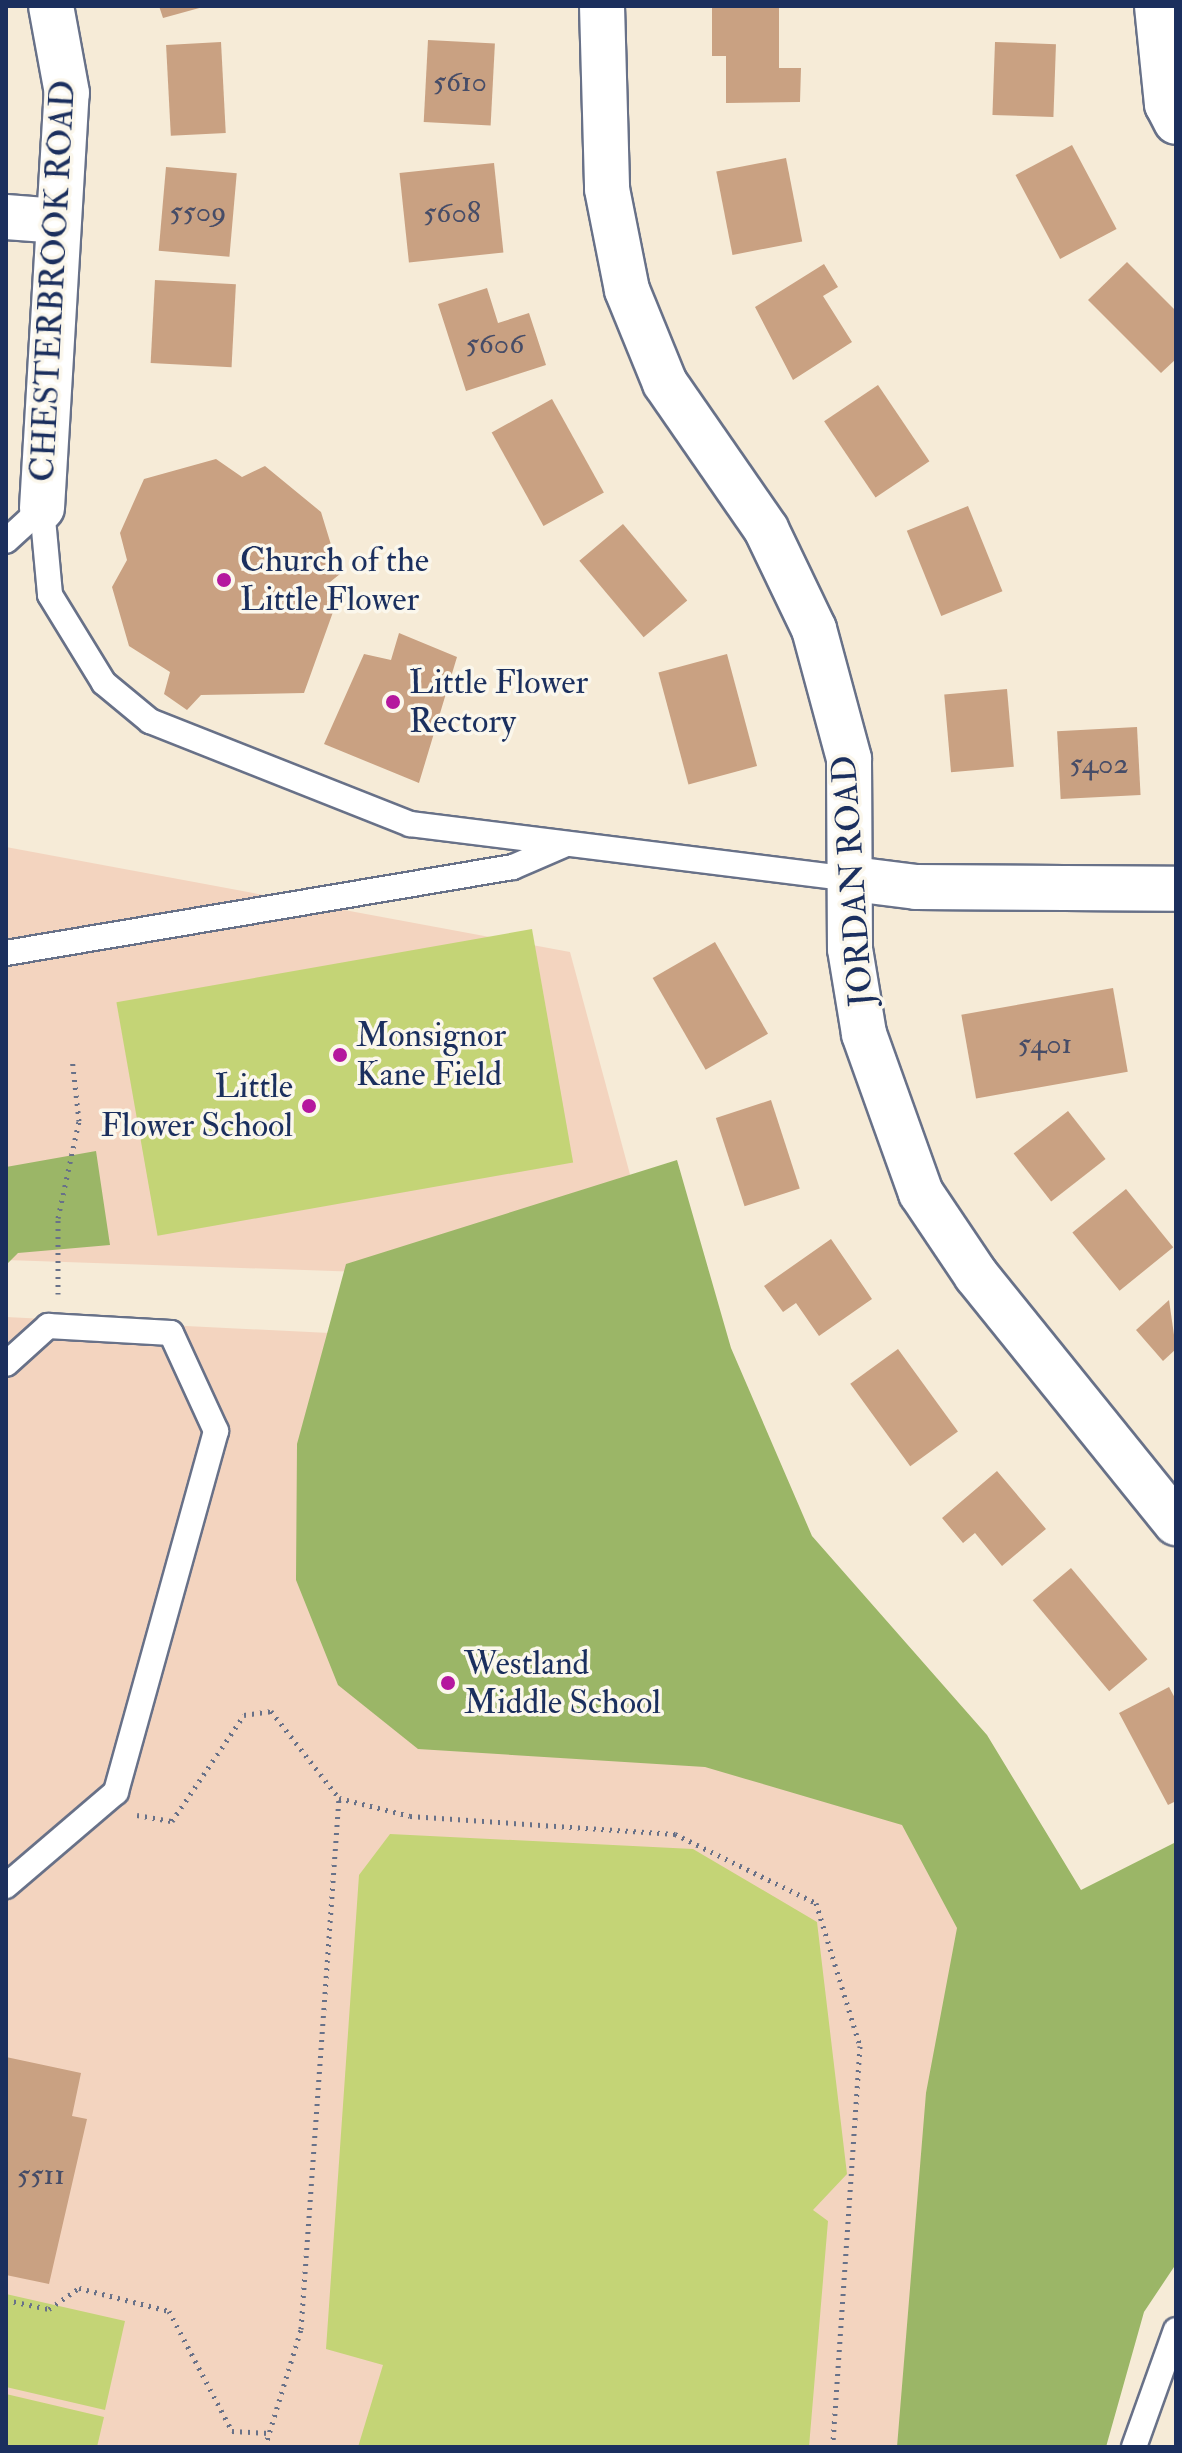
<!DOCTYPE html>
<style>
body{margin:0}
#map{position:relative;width:1182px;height:2453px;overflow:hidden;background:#f6ebd7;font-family:"IM FELL Double Pica",serif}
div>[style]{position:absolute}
.built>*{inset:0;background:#f3d4bf}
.green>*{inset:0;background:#c4d476;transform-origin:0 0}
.forest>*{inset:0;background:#9bb667}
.building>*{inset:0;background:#c9a182;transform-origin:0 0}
.path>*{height:5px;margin-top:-2.5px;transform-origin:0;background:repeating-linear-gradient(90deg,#687188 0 2px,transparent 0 8px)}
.roads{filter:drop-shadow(2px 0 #687188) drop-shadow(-2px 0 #687188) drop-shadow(0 2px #687188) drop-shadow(0 -2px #687188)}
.service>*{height:24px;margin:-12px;padding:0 12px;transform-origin:12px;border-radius:12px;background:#fff}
.minor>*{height:44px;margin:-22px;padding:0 22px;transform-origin:22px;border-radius:22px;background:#fff}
.dots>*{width:22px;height:22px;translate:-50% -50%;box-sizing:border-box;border:4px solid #fbf7ec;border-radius:50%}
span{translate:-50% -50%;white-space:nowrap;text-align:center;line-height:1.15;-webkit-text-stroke:7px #fbf7ec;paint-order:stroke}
.number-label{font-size:30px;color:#464c67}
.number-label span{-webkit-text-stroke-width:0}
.street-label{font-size:34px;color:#1b2f5e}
.poi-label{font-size:34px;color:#1b2f5e}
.left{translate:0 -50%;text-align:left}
.right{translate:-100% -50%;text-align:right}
.frame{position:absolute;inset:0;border:8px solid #1b2f5e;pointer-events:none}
</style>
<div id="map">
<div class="built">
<div style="clip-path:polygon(6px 847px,570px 952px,659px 1282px,6px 1260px)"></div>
<div style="clip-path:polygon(6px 1317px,631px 1348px,1148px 2017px,1051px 2447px,6px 2447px)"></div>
</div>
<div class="green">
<div style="left:532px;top:929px;width:237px;height:422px;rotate:80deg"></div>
<div style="clip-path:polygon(390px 1834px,693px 1849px,817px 1922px,847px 2174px,813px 2210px,828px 2221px,809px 2447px,358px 2447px,383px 2365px,326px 2349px,359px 1875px)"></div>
<div style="clip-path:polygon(6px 2294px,125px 2321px,105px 2410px,6px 2387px)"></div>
<div style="clip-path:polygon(6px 2394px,104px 2417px,97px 2447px,6px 2447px)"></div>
</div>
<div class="forest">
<div style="clip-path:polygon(96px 1151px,110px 1245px,18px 1253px,6px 1265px,6px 1167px)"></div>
<div style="clip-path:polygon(677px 1160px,731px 1348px,812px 1536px,987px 1735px,1081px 1890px,1176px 1842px,1176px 2264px,1144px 2312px,1106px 2447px,897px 2447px,926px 2093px,957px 1928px,902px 1825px,705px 1767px,418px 1749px,338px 1685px,296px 1580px,297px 1444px,346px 1264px)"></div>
</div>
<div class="building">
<div style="clip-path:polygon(159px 6px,203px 6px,203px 7px,163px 18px)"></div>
<div style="clip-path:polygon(712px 8px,779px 8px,779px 68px,801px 68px,800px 102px,726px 103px,726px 56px,712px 56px)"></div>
<div style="left:428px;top:40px;width:67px;height:82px;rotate:3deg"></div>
<div style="left:221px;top:42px;width:91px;height:55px;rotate:87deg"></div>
<div style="left:995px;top:42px;width:61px;height:73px;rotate:2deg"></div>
<div style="left:1072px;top:145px;width:95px;height:64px;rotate:62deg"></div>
<div style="left:786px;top:158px;width:85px;height:71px;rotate:79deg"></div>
<div style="left:494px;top:163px;width:90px;height:95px;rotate:84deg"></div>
<div style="left:166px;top:167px;width:71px;height:84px;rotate:5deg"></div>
<div style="clip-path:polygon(1127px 262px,1176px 311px,1176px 359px,1161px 373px,1088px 300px)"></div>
<div style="clip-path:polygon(824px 264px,838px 287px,823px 296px,852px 342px,793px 380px,755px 307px)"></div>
<div style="left:155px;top:280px;width:81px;height:83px;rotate:3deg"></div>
<div style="clip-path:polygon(487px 288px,498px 323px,529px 313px,546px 365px,466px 391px,438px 304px)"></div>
<div style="left:878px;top:385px;width:92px;height:65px;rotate:56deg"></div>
<div style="left:552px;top:399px;width:107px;height:69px;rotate:61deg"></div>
<div style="clip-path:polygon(216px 459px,242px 477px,265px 466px,321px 512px,340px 574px,325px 586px,333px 612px,304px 693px,201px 695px,187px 710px,164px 694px,170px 672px,129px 646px,112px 587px,127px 560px,120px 533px,144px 479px)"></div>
<div style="left:968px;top:506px;width:92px;height:66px;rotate:68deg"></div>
<div style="left:623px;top:524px;width:100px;height:57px;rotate:50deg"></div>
<div style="clip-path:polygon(399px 633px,457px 657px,419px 783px,324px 744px,364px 654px,391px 660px)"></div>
<div style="left:727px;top:654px;width:116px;height:71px;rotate:75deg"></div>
<div style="left:1007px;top:689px;width:78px;height:63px;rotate:85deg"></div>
<div style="left:1137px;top:727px;width:68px;height:80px;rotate:87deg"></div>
<div style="left:715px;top:942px;width:106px;height:72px;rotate:60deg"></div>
<div style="left:1113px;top:988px;width:85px;height:154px;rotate:80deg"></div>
<div style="left:771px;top:1100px;width:93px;height:58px;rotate:72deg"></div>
<div style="left:1068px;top:1111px;width:61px;height:69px;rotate:52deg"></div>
<div style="left:1126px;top:1189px;width:75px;height:69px;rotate:51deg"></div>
<div style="clip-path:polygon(831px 1239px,872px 1299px,819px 1336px,796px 1303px,783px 1312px,764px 1286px)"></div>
<div style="clip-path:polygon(1169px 1300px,1176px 1349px,1163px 1361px,1136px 1330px)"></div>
<div style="left:898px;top:1349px;width:102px;height:59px;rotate:54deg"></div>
<div style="clip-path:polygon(997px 1471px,1046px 1529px,1002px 1566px,975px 1533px,963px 1543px,942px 1518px)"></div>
<div style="left:1071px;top:1568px;width:119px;height:50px;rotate:50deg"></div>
<div style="clip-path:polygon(1169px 1687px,1176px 1700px,1176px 1801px,1168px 1805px,1119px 1713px)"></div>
<div style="clip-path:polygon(6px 2057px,81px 2073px,72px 2116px,87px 2119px,49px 2284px,6px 2275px)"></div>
</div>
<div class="path">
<div style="left:58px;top:1294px;width:76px;rotate:-90deg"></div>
<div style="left:58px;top:1218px;width:99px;rotate:-77.8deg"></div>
<div style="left:79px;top:1121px;width:63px;rotate:-96.3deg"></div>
<div style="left:137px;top:1815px;width:36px;rotate:10deg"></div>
<div style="left:172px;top:1821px;width:128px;rotate:-55.8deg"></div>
<div style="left:244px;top:1715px;width:27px;rotate:-8deg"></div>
<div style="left:271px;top:1711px;width:110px;rotate:52deg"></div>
<div style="left:6px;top:2300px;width:44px;rotate:11.8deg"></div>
<div style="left:49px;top:2309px;width:37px;rotate:-35deg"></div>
<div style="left:79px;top:2288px;width:93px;rotate:14.3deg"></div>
<div style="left:169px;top:2311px;width:136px;rotate:62.3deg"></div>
<div style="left:232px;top:2431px;width:38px;rotate:3deg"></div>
<div style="left:265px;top:2447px;width:123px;rotate:-73deg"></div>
<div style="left:301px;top:2329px;width:532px;rotate:-85.91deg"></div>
<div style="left:339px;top:1798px;width:73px;rotate:14.2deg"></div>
<div style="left:410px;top:1816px;width:266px;rotate:3.9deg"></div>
<div style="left:675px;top:1834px;width:157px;rotate:26.1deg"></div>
<div style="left:816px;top:1903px;width:150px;rotate:72.9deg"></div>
<div style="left:860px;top:2046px;width:402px;rotate:93.9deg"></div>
</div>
<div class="roads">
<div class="service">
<div style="left:42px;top:508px;width:87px;rotate:84.7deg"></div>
<div style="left:50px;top:595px;width:103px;rotate:58.5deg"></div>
<div style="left:104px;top:683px;width:60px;rotate:39.6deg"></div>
<div style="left:150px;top:721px;width:280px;rotate:21.6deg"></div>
<div style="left:410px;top:824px;width:446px;rotate:7.1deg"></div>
<div style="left:6px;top:541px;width:49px;rotate:-42.5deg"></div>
<div style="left:6px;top:953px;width:514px;rotate:-9.63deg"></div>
<div style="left:513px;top:867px;width:56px;rotate:-23.3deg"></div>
<div style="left:6px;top:1364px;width:57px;rotate:-42.1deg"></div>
<div style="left:48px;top:1326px;width:123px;rotate:3.3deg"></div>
<div style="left:171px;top:1333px;width:108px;rotate:65.3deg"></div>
<div style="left:216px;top:1431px;width:375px;rotate:105.5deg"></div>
<div style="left:116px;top:1792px;width:145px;rotate:139.5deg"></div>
<div style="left:1134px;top:2447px;width:124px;rotate:-70.3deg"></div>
</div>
<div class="minor">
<div style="left:602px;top:6px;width:183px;rotate:88.4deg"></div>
<div style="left:607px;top:189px;width:103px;rotate:78.8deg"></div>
<div style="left:627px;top:290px;width:100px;rotate:67.8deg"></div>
<div style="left:665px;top:383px;width:178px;rotate:55.3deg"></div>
<div style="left:766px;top:529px;width:111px;rotate:64.4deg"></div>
<div style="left:814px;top:629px;width:135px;rotate:74.9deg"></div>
<div style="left:849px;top:759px;width:190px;rotate:89.7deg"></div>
<div style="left:850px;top:949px;width:86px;rotate:80.6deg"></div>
<div style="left:864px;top:1034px;width:169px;rotate:70.3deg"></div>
<div style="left:921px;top:1193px;width:99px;rotate:56.1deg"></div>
<div style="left:976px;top:1275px;width:319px;rotate:51.1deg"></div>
<div style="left:1157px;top:6px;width:99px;rotate:84.2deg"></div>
<div style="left:1167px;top:104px;width:20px;rotate:63deg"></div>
<div style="left:6px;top:217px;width:52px;rotate:4.4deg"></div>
<div style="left:42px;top:508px;width:416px;rotate:-86.6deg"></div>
<div style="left:67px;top:93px;width:88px;rotate:-100.4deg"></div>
<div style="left:853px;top:879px;width:64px;rotate:7.2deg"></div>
<div style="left:916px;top:887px;width:260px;rotate:0.4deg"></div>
</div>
</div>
<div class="dots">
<div style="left:224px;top:580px;background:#b5179e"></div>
<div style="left:393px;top:702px;background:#b5179e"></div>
<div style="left:340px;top:1055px;background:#b5179e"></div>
<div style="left:309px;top:1106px;background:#b5179e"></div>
<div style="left:448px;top:1683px;background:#b5179e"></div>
</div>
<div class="number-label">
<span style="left:460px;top:82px">5610</span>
<span style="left:198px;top:212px">5509</span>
<span style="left:452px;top:213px">5608</span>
<span style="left:495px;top:344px">5606</span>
<span style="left:1099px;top:764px">5402</span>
<span style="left:1045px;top:1044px">5401</span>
<span style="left:41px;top:2175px">5511</span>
</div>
<div class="street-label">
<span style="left:53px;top:281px;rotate:-87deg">CHESTERBROOK ROAD</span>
<span style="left:853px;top:881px;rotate:-94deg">JORDAN ROAD</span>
</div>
<div class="poi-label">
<span class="left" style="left:240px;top:580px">Church of the<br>Little Flower</span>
<span class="left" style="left:409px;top:702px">Little Flower<br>Rectory</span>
<span class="left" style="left:356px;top:1055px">Monsignor<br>Kane Field</span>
<span class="right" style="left:293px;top:1106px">Little<br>Flower School</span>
<span class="left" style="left:464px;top:1683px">Westland<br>Middle School</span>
</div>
<div class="frame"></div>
</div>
